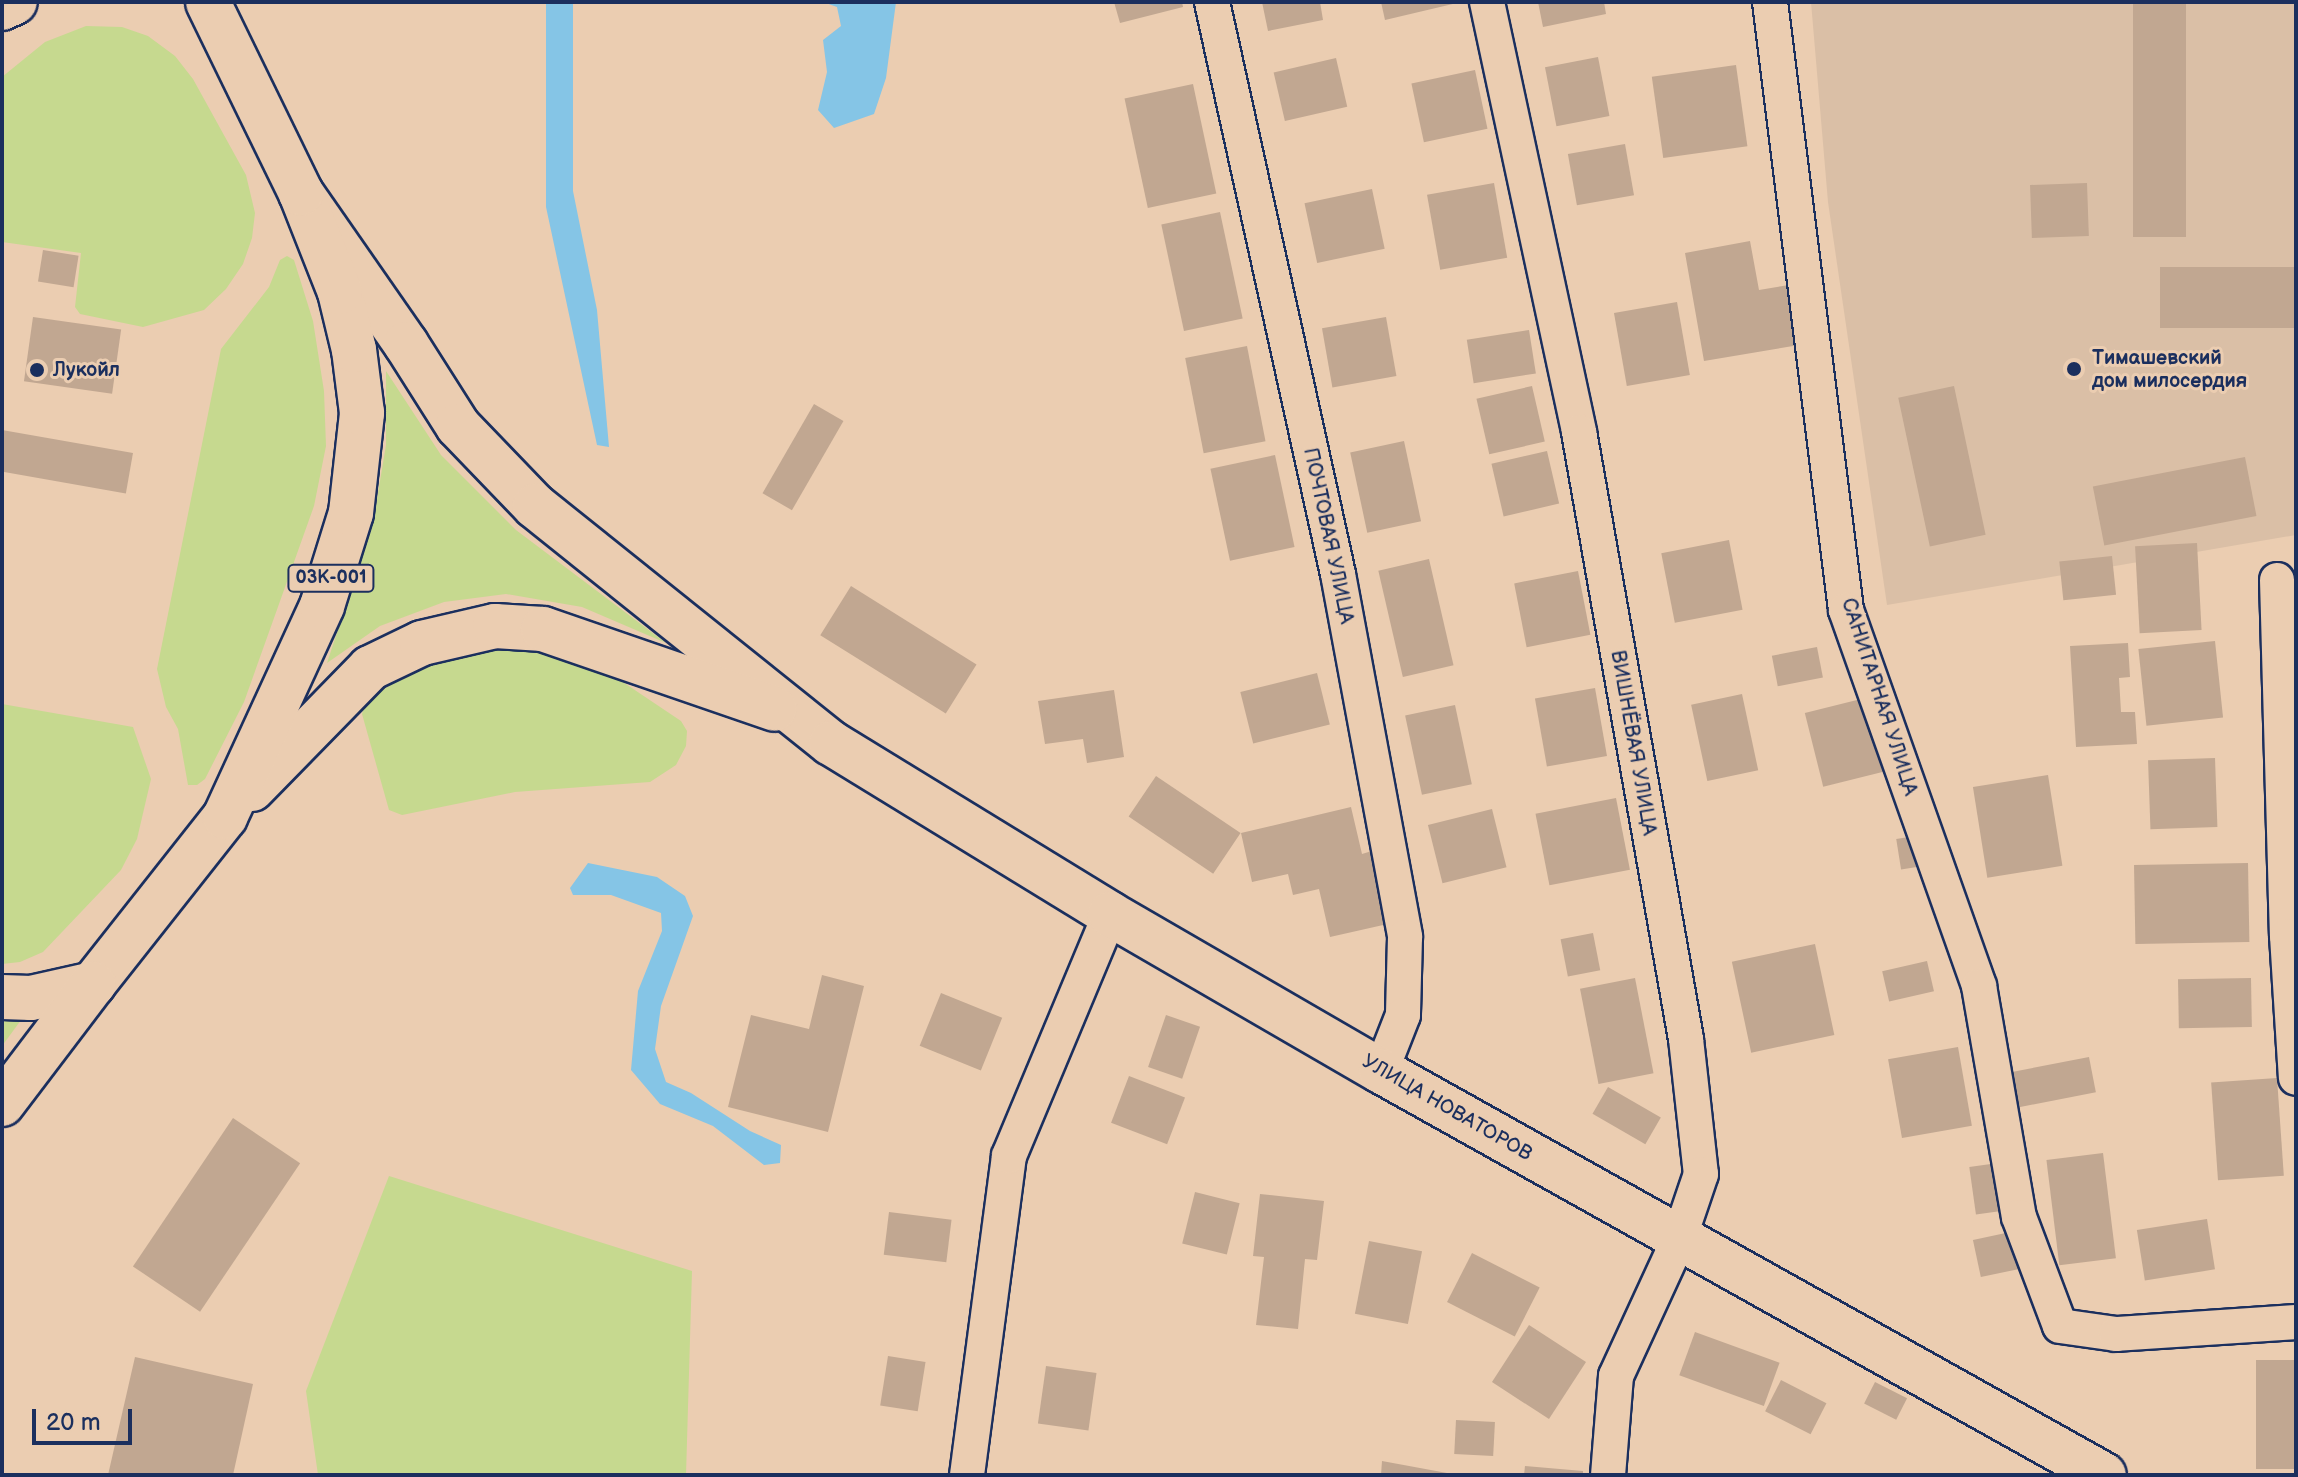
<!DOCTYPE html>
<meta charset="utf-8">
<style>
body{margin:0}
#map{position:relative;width:2298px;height:1477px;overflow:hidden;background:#ebcdb1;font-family:"Balsamiq Sans",sans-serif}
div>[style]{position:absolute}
.built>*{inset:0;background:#dabfa6}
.green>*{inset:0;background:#c6d98f}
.water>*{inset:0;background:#85c5e6}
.building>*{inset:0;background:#c1a791;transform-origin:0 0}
.roads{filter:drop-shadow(2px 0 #1b2f5e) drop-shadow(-2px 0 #1b2f5e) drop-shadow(0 2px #1b2f5e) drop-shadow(0 -2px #1b2f5e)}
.street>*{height:34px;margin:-17px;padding:0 17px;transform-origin:17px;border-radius:17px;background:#ebcdb1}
.primary>*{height:44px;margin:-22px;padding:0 22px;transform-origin:22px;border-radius:22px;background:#ebcdb1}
.dots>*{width:22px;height:22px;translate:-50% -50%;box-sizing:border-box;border:4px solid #ebcdb1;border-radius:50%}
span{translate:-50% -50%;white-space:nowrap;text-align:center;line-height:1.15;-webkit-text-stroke:6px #ebcdb1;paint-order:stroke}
.shield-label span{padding:2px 6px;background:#ebcdb1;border:2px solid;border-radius:6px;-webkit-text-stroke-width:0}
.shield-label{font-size:18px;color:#1b2f5e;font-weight:700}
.poi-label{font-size:20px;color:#1b2f5e;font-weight:700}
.left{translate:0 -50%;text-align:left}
.street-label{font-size:20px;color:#1b2f5e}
.frame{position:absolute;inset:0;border:4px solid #1b2f5e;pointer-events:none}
.scale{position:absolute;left:32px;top:1409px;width:100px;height:36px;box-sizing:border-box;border:4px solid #1b2f5e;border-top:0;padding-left:10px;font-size:24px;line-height:28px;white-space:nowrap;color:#1b2f5e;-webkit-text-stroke:6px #ebcdb1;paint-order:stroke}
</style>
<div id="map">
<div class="built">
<div style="clip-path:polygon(1811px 2px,2296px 2px,2296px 535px,1887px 605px,1828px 202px)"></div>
</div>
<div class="green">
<div style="clip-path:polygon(86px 26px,122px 27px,148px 36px,175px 56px,193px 79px,246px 175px,255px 213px,252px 238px,243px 264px,226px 289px,204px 310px,143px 327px,80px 314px,75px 307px,81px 253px,2px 242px,2px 77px,45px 42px)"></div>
<div style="clip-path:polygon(287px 256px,294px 260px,313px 321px,324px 391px,326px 446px,314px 506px,244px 702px,205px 779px,197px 785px,188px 785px,178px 729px,166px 707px,157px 669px,221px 349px,269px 287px,280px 260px)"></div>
<div style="clip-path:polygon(386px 371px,441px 455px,516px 530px,666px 643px,582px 607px,506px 594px,444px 602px,380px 626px,327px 663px,373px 523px,386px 445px)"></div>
<div style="clip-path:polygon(537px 642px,593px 662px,681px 721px,687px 731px,686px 746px,676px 765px,650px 782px,515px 792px,402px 815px,389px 810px,362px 714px,366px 701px,419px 666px,478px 644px)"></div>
<div style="clip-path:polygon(2px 704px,133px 727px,151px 779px,137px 839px,121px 870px,43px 952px,20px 962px,2px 964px)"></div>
<div style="clip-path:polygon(2px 1016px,24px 1016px,2px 1046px)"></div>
<div style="clip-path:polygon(389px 1176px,692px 1271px,686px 1475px,318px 1475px,306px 1391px)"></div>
</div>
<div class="water">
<div style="clip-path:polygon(546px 2px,573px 2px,573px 191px,597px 310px,609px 447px,597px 445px,546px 207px)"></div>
<div style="clip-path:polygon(823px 2px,896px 2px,886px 78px,874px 114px,834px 128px,818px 110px,827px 72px,823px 40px,841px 26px,837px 7px)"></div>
<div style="clip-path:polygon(588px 863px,657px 877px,685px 896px,693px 916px,661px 1006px,655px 1049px,666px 1082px,691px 1093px,750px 1131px,781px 1145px,780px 1163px,764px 1165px,713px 1126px,660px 1104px,631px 1070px,638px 991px,662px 931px,661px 913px,611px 895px,573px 895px,570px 888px)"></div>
</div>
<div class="building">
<div style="clip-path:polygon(1114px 2px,1182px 2px,1183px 7px,1120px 23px)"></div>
<div style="clip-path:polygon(1262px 2px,1320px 2px,1323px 20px,1268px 31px)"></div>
<div style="clip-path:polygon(1381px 2px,1457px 2px,1457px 3px,1385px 20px)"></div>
<div style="clip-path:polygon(1538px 2px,1604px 2px,1606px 14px,1543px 27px)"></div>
<div style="left:2133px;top:2px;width:53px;height:235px"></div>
<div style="left:1598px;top:57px;width:60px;height:54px;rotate:79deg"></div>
<div style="left:1336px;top:58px;width:50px;height:64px;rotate:77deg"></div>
<div style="left:1736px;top:65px;width:82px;height:85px;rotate:82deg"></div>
<div style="left:1475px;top:70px;width:60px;height:65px;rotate:78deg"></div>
<div style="left:1193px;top:84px;width:112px;height:70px;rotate:78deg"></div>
<div style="left:1625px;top:144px;width:52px;height:58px;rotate:80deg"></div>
<div style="left:1494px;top:183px;width:76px;height:68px;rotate:80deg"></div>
<div style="left:2087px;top:183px;width:53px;height:57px;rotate:88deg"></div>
<div style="left:1372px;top:189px;width:61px;height:69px;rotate:78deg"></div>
<div style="left:1220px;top:212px;width:109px;height:60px;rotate:78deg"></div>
<div style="clip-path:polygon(1750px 241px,1759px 290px,1789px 285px,1799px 345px,1704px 361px,1685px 253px)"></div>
<div style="left:43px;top:250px;width:36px;height:32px;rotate:9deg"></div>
<div style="left:2296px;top:267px;width:61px;height:136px;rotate:90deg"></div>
<div style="left:1677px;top:302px;width:74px;height:64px;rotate:80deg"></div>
<div style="left:33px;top:317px;width:89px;height:65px;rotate:8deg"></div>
<div style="left:1386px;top:317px;width:60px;height:65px;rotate:80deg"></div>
<div style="left:1529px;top:330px;width:44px;height:63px;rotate:81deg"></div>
<div style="left:1247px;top:346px;width:97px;height:63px;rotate:79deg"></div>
<div style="left:1532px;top:386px;width:57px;height:57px;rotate:77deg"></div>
<div style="left:1954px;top:386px;width:152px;height:57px;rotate:78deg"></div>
<div style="left:814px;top:404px;width:34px;height:103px;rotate:30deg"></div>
<div style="left:2px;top:430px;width:133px;height:41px;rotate:10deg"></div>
<div style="left:1404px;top:441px;width:82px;height:55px;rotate:78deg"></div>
<div style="left:1547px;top:451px;width:54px;height:57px;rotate:77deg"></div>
<div style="left:1275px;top:455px;width:94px;height:66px;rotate:78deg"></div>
<div style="left:2245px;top:457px;width:60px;height:155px;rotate:79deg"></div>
<div style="left:1729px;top:540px;width:71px;height:69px;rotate:79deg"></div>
<div style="left:2197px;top:543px;width:87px;height:62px;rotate:87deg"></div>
<div style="left:2112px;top:556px;width:39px;height:53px;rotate:84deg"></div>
<div style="left:1429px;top:559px;width:109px;height:52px;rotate:77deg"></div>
<div style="left:1578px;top:571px;width:65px;height:65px;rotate:79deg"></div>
<div style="left:851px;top:586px;width:148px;height:58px;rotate:32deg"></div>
<div style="left:2215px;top:641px;width:77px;height:77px;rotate:84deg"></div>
<div style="clip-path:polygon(2128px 643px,2130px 677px,2119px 678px,2121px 712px,2135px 712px,2137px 744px,2076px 747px,2070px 646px)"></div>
<div style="left:1817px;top:647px;width:31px;height:46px;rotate:79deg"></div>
<div style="left:1317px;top:673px;width:53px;height:79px;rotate:76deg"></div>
<div style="left:1595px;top:688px;width:69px;height:61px;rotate:80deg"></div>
<div style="clip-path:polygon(1114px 690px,1124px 757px,1087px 763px,1083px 739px,1045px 744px,1038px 701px)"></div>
<div style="left:1742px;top:694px;width:78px;height:52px;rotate:78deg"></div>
<div style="left:1865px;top:698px;width:76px;height:62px;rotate:76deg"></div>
<div style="left:1455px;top:705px;width:81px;height:51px;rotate:78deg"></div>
<div style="left:2215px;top:758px;width:69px;height:67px;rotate:88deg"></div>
<div style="left:2048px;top:775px;width:92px;height:76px;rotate:81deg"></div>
<div style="left:1156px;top:776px;width:102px;height:49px;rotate:34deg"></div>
<div style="left:1616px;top:798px;width:73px;height:82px;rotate:79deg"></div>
<div style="clip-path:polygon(1351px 807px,1362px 854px,1375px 850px,1392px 923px,1330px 937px,1319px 889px,1293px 895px,1288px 874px,1252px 882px,1241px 833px)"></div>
<div style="left:1492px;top:809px;width:60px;height:66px;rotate:76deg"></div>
<div style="left:1915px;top:836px;width:31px;height:19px;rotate:81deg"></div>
<div style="left:2248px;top:863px;width:79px;height:114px;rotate:89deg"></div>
<div style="left:1593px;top:933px;width:38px;height:33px;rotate:79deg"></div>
<div style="left:1815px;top:944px;width:93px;height:85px;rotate:78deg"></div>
<div style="left:1927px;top:961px;width:31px;height:46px;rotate:77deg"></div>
<div style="clip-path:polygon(822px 975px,864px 986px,828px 1132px,728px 1107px,751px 1015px,809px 1029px)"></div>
<div style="left:1635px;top:978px;width:97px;height:56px;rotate:79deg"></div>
<div style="left:2251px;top:978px;width:49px;height:73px;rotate:89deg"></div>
<div style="left:941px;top:993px;width:66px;height:57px;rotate:22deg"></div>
<div style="left:1166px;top:1015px;width:36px;height:55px;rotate:19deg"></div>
<div style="left:1958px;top:1047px;width:80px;height:71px;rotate:80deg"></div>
<div style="left:2089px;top:1057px;width:36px;height:81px;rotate:79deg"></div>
<div style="left:1129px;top:1076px;width:60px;height:50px;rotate:21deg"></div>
<div style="left:2277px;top:1078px;width:98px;height:66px;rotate:86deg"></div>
<div style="left:1608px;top:1087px;width:61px;height:31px;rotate:30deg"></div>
<div style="left:233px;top:1118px;width:81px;height:179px;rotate:34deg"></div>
<div style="left:2103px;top:1153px;width:106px;height:57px;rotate:83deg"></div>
<div style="left:1998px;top:1163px;width:48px;height:29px;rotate:82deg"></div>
<div style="left:1195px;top:1192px;width:46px;height:53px;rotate:14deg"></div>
<div style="clip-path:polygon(1260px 1194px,1324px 1201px,1317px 1260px,1305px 1259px,1298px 1329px,1256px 1325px,1264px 1257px,1253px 1256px)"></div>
<div style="left:889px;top:1212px;width:63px;height:43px;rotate:7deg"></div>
<div style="left:2207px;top:1219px;width:51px;height:71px;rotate:81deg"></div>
<div style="left:2015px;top:1231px;width:38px;height:43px;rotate:78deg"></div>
<div style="left:1369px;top:1241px;width:54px;height:74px;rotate:11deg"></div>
<div style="left:1472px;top:1253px;width:76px;height:55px;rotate:27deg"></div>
<div style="left:1529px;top:1325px;width:68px;height:68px;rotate:33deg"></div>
<div style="left:1695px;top:1332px;width:90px;height:46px;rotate:20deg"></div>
<div style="left:888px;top:1356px;width:38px;height:50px;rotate:9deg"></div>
<div style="clip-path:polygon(135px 1357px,253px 1384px,233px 1475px,108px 1475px)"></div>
<div style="left:2296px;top:1360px;width:109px;height:40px;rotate:90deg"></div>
<div style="left:1046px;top:1366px;width:51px;height:58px;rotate:8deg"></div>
<div style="left:1781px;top:1380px;width:51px;height:35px;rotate:27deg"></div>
<div style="left:1875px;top:1382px;width:36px;height:24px;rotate:27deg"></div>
<div style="left:1456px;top:1420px;width:39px;height:34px;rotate:3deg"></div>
<div style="clip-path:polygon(1382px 1461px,1447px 1473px,1447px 1475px,1381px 1475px)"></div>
<div style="clip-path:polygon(1525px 1466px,1583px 1471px,1583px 1475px,1524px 1475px)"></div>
</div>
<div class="roads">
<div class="street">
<div style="left:1212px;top:2px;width:586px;rotate:77.58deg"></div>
<div style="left:1338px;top:574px;width:369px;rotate:79.5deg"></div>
<div style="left:1405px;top:937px;width:78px;rotate:91.5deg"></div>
<div style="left:1403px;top:1015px;width:60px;rotate:111.4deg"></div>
<div style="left:1487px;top:2px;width:440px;rotate:77.9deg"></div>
<div style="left:1579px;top:432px;width:616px;rotate:80deg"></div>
<div style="left:1686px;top:1039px;width:136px;rotate:83.7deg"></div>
<div style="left:1701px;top:1174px;width:69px;rotate:108.7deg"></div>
<div style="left:1679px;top:1239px;width:151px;rotate:114.7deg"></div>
<div style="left:1616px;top:1376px;width:99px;rotate:94.6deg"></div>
<div style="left:1770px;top:2px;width:613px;rotate:82.87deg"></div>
<div style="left:1846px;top:610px;width:399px;rotate:70.5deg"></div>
<div style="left:1979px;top:986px;width:234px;rotate:80.2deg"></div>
<div style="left:2019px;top:1217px;width:116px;rotate:69.4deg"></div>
<div style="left:2060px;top:1326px;width:57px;rotate:8.1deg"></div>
<div style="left:2116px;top:1334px;width:180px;rotate:-3.8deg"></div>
<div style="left:2277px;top:580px;width:356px;rotate:88.4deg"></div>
<div style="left:2287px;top:936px;width:142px;rotate:86.4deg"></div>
<div style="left:967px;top:1475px;width:322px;rotate:-82.5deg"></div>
<div style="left:1009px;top:1156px;width:262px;rotate:-67.3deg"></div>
</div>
<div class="primary">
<div style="left:2px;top:8px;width:14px;rotate:-25deg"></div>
<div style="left:301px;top:193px;width:184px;rotate:55.2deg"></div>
<div style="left:406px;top:344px;width:97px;rotate:57.6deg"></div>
<div style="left:458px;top:426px;width:111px;rotate:46.1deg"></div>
<div style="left:535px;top:506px;width:379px;rotate:38.7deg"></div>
<div style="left:831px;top:743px;width:327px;rotate:31.5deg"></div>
<div style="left:1110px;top:914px;width:313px;rotate:30.1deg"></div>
<div style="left:1381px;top:1071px;width:828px;rotate:29.2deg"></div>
<div style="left:252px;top:789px;width:169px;rotate:-45.7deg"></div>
<div style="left:370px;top:668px;width:58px;rotate:-25.7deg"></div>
<div style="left:422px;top:643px;width:75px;rotate:-13.1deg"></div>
<div style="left:495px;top:626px;width:48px;rotate:3.6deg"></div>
<div style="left:543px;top:629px;width:245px;rotate:19deg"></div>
<div style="left:2px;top:997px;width:29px;rotate:2deg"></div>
<div style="left:31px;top:998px;width:64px;rotate:-12.7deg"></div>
<div style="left:93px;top:984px;width:213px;rotate:-51.7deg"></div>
<div style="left:225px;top:817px;width:232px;rotate:-65.3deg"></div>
<div style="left:322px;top:606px;width:97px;rotate:-72.7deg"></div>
<div style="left:351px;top:513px;width:101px;rotate:-83.7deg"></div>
<div style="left:362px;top:413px;width:64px;rotate:-97.2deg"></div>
<div style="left:354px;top:350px;width:60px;rotate:-103.6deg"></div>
<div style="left:340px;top:292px;width:106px;rotate:-111.5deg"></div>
<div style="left:301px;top:193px;width:212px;rotate:-116deg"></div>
<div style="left:2px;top:1104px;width:151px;rotate:-52.8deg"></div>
</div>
</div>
<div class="dots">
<div style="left:2074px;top:369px;background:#1b2f5e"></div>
<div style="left:37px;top:370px;background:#1b2f5e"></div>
</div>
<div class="shield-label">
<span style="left:331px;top:578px">03К-001</span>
</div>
<div class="poi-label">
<span class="left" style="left:2092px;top:370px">Тимашевский<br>дом милосердия</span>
<span class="left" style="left:53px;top:370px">Лукойл</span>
</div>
<div class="street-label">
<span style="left:1328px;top:536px;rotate:78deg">ПОЧТОВАЯ УЛИЦА</span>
<span style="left:1879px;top:697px;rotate:72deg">САНИТАРНАЯ УЛИЦА</span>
<span style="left:1633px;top:743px;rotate:80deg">ВИШНЁВАЯ УЛИЦА</span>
<span style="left:1447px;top:1108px;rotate:30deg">УЛИЦА НОВАТОРОВ</span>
</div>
<div class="frame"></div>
<div class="scale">20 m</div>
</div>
